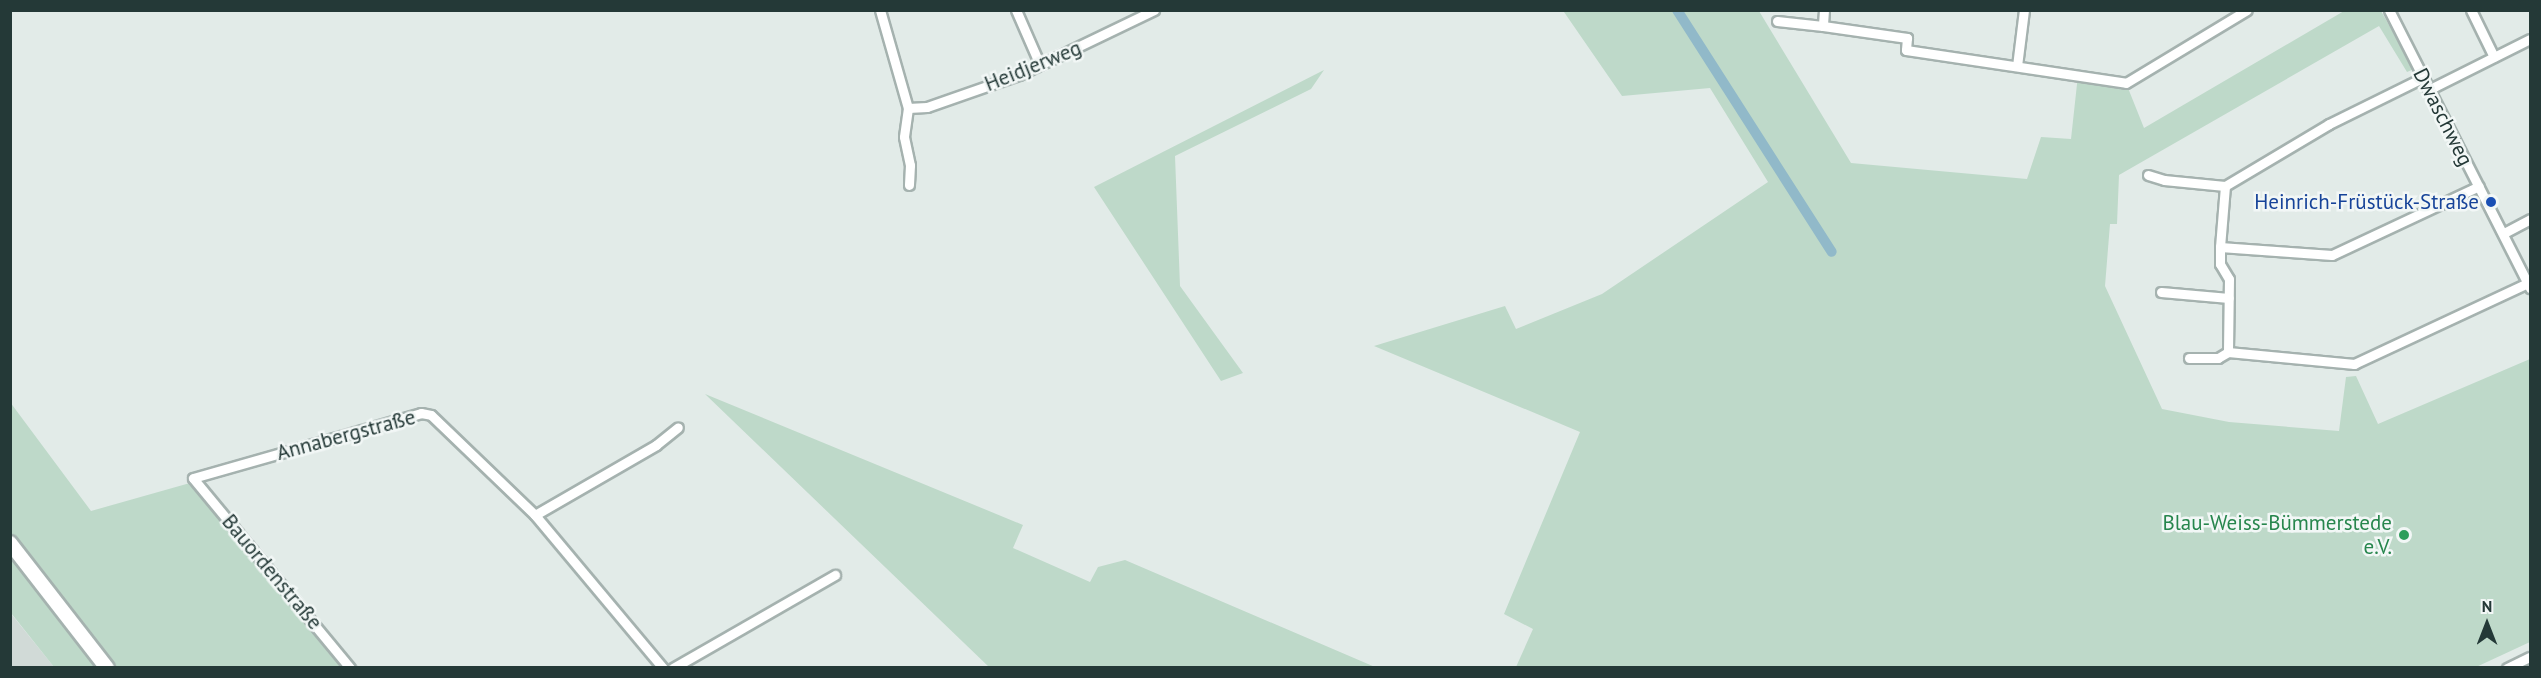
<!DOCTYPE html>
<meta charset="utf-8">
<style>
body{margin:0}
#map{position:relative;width:2541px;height:678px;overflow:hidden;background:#e2ebe8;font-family:"PT Sans",sans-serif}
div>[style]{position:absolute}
.built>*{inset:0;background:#d1dad7}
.green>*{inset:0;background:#bed9c9}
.canal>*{height:10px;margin:-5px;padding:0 5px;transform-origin:5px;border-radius:5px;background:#91b9c9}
.roads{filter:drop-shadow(2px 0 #a5b2af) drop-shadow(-2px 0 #a5b2af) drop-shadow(0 2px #a5b2af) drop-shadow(0 -2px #a5b2af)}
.street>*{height:9px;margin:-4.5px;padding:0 4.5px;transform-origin:4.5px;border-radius:4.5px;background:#fff}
.secondary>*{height:14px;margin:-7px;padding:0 7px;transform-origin:7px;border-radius:7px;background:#fff}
.dots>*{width:16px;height:16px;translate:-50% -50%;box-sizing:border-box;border:3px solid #f2f7f6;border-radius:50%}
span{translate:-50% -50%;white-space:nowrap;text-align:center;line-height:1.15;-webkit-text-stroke:5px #f2f7f6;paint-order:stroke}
.street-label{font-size:21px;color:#243937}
.transit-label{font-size:21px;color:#164399}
.right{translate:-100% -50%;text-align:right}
.leisure-label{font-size:21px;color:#27864d}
.frame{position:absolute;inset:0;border:12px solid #243937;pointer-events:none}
.north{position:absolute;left:2457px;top:594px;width:60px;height:60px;-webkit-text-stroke:4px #f2f7f6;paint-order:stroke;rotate:0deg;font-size:16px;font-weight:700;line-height:24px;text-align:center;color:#243937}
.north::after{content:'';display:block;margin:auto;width:21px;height:27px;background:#243937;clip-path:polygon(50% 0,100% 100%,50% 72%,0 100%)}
</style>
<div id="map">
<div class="built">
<div style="clip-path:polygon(10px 613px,12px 615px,54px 667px,11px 667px)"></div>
</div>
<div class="green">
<div style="clip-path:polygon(1567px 11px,1759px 11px,1851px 163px,2027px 179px,2041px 137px,2071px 139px,2078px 75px,2126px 83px,2144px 128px,2344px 11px,2381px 11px,2414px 69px,2407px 72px,2379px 26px,2119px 175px,2117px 224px,2110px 224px,2105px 286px,2162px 409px,2229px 422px,2339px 431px,2346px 377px,2356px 376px,2378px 424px,2530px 359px,2530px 642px,2474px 668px,1516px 667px,1533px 629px,1504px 614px,1580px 432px,1374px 346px,1505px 306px,1516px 329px,1602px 294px,1768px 182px,1710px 88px,1622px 96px,1564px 12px)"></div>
<div style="clip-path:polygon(1324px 70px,1311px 89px,1175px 156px,1180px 286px,1243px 373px,1221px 381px,1094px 187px)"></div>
<div style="clip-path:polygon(705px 394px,1023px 525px,1013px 548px,1090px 582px,1098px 567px,1125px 560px,1375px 667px,989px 667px)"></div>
<div style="clip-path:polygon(10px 402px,91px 511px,190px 483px,342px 667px,54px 667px,11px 613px)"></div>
</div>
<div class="canal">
<div style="left:1677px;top:10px;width:287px;rotate:57.4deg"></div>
</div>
<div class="roads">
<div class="street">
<div style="left:880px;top:10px;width:102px;rotate:74.1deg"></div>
<div style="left:908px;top:108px;width:29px;rotate:98deg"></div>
<div style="left:904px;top:137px;width:29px;rotate:78deg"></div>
<div style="left:910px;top:165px;width:20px;rotate:93deg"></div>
<div style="left:1016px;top:10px;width:60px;rotate:66.4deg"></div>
<div style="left:1824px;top:10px;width:16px;rotate:94deg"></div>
<div style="left:1823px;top:26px;width:85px;rotate:8.1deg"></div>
<div style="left:1907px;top:38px;width:12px;rotate:95deg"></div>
<div style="left:1906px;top:50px;width:222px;rotate:8.5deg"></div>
<div style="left:2126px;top:83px;width:141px;rotate:-31.1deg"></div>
<div style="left:2389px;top:10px;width:312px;rotate:63.1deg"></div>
<div style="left:2471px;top:10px;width:52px;rotate:63.9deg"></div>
<div style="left:1777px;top:21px;width:46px;rotate:6.2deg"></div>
<div style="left:2017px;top:66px;width:56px;rotate:-82.9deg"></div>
<div style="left:2428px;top:90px;width:114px;rotate:-26.6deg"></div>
<div style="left:908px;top:108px;width:19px;rotate:-3deg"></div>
<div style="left:927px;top:107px;width:97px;rotate:-19.2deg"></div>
<div style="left:1019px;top:75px;width:150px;rotate:-25.7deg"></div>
<div style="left:2148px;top:175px;width:17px;rotate:17deg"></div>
<div style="left:2164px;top:180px;width:61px;rotate:5.6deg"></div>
<div style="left:2225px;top:186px;width:121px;rotate:-30.8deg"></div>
<div style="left:2329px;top:124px;width:104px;rotate:-26.3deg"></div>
<div style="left:2225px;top:186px;width:61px;rotate:94.7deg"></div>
<div style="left:2220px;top:247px;width:17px;rotate:90deg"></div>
<div style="left:2220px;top:264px;width:17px;rotate:59deg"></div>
<div style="left:2229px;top:279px;width:73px;rotate:90.8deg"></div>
<div style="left:2228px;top:352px;width:127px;rotate:5.4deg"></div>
<div style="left:2354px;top:364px;width:192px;rotate:-25deg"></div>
<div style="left:2504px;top:233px;width:30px;rotate:-28deg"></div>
<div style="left:2220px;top:247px;width:112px;rotate:4.1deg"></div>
<div style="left:2332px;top:255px;width:162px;rotate:-25.1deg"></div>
<div style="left:2161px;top:292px;width:68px;rotate:5deg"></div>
<div style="left:2189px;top:358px;width:29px"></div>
<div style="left:2218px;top:358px;width:12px;rotate:-31deg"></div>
<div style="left:535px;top:515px;width:140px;rotate:-30deg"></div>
<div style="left:656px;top:445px;width:28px;rotate:-39deg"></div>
<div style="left:350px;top:668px;width:246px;rotate:-129.6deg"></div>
<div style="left:193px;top:478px;width:237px;rotate:-15.9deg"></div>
<div style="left:421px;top:413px;width:10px;rotate:11deg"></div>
<div style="left:431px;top:415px;width:144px;rotate:43.9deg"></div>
<div style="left:535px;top:515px;width:199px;rotate:50.1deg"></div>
<div style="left:673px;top:668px;width:187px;rotate:-29.9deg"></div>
<div style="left:2507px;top:668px;width:25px;rotate:-26deg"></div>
</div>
<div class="secondary">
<div style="left:10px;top:543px;width:158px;rotate:52.2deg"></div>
</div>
</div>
<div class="dots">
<div style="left:2491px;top:202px;background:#1a4fb4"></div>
<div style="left:2404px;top:535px;background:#2e9e5b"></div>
</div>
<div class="street-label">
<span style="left:1033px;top:66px;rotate:-22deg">Heidjerweg</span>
<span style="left:2443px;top:117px;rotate:63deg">Dwaschweg</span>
<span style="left:346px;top:435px;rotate:-15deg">Annabergstraße</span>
<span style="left:272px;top:572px;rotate:50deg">Bauordenstraße</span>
</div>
<div class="transit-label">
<span class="right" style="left:2479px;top:202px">Heinrich-Früstück-Straße</span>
</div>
<div class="leisure-label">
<span class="right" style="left:2392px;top:535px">Blau-Weiss-Bümmerstede<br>e.V.</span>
</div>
<div class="frame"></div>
<div class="north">N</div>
</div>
